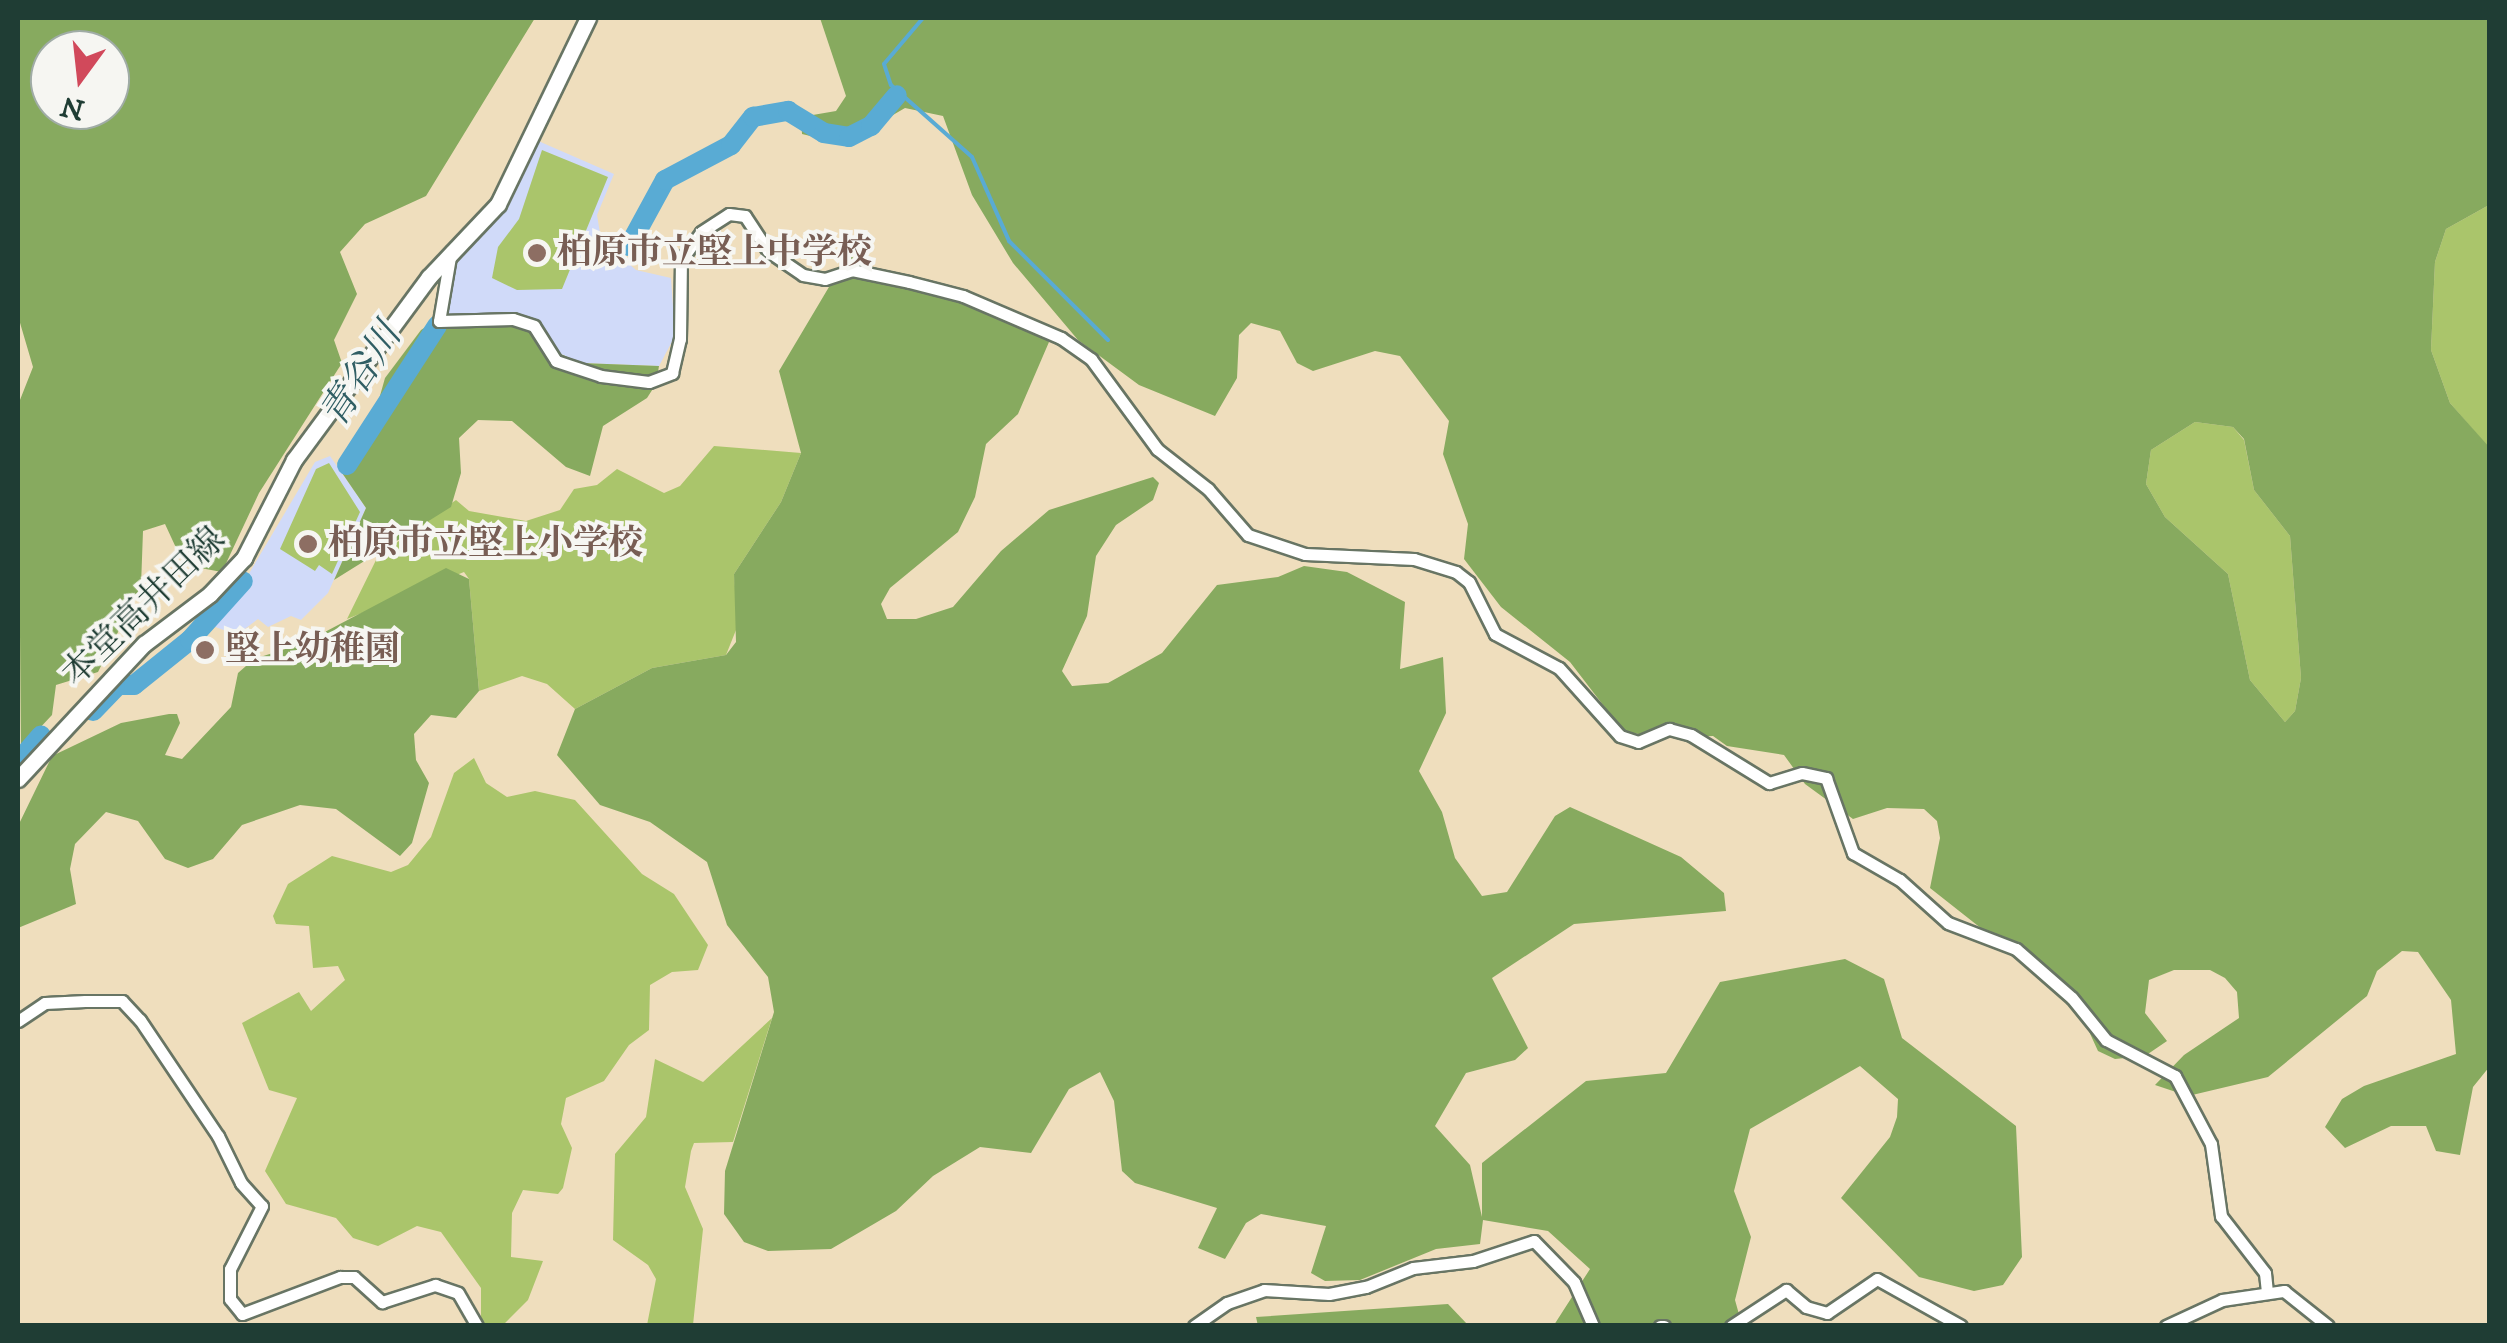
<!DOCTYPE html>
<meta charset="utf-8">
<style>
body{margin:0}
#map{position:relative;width:2507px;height:1343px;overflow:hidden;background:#efdebd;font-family:"IM FELL DW Pica","Noto Serif JP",serif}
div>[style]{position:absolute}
.built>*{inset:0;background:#d0daf9}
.green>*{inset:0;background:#aac56b}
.forest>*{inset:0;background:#87aa5f}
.stream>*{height:4px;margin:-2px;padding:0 2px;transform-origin:2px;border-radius:2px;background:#59abd4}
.river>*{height:20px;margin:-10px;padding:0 10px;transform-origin:10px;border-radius:10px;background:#59abd4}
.roads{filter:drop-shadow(2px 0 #687564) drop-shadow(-2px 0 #687564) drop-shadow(0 2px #687564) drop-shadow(0 -2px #687564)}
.street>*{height:11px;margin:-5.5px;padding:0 5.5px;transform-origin:5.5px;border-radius:5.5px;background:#fff}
.secondary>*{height:15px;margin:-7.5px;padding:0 7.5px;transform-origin:7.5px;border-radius:7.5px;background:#fff}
.dots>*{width:28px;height:28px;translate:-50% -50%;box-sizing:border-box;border:5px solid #f6f6f2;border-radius:50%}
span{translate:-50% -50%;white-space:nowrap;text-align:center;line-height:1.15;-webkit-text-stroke:8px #f6f6f2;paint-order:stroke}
.education-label{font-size:35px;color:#785e54;font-weight:700}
.left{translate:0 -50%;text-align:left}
.street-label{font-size:35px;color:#1f3d34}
.water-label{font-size:38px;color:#305e64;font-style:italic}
.frame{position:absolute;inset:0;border:20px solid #1f3d34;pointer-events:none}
.north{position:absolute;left:30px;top:30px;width:100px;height:100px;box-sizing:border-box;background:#f6f6f2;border:2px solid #a0aca6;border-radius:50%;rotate:195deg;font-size:28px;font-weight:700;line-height:40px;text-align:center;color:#1f3d34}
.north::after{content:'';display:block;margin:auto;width:35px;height:45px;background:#d1495b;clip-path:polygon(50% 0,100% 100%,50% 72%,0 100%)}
</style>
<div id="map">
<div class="built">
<div style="clip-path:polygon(536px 140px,614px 174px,597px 215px,601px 239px,636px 270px,671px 278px,675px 336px,659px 366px,581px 363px,554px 351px,533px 318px,446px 314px,444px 289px,463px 250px,507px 207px)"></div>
<div style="clip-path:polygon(330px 456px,366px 508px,328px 593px,301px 620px,291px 616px,268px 627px,258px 619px,237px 635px,210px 625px,244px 582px,315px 462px)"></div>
</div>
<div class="green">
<div style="clip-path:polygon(542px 150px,608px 177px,562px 289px,517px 290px,492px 278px,498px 247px,519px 219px)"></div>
<div style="clip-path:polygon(2489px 205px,2489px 448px,2450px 403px,2431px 350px,2435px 262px,2446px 229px)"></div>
<div style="clip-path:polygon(2195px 422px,2233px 427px,2244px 440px,2254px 490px,2290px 536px,2301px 678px,2295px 711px,2285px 722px,2250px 680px,2228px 574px,2165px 517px,2146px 484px,2151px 450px)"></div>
<div style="clip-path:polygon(714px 446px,801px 453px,781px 502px,734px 574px,738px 625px,726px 655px,652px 668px,575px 709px,547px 684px,522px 676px,479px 691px,469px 579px,464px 572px,347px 619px,378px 556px,456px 500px,469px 511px,526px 521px,560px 510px,574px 489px,597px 485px,617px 469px,664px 493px,680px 486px)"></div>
<div style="clip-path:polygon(329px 463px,360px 512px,332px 574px,319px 565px,315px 571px,280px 549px,316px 469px)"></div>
<div style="clip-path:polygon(474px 758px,486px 783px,507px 797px,535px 791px,575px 800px,642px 874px,674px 894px,708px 945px,698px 970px,672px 972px,650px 985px,649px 1030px,629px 1045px,604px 1081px,566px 1098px,561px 1124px,572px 1148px,563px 1188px,558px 1194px,523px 1190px,512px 1213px,511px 1257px,543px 1261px,528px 1300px,503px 1325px,481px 1325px,481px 1288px,441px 1232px,417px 1226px,378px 1246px,353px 1238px,336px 1218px,286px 1204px,265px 1171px,297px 1098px,269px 1090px,242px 1023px,299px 992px,311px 1011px,345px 980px,338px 966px,313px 968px,309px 926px,276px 924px,273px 916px,288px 884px,332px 856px,391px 872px,408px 865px,431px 837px,454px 773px)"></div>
<div style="clip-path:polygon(772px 1018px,733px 1142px,694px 1143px,691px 1151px,685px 1187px,703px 1229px,693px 1325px,647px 1325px,656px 1279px,648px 1265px,613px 1240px,615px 1154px,646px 1117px,655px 1059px,703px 1082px)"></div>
</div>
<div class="forest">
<div style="clip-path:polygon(evenodd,18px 18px,535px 18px,426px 196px,365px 224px,340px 252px,357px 294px,334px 340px,342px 363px,259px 493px,222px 572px,184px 565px,165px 524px,143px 531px,141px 586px,98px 672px,56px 685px,52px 715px,21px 748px,18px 405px,33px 367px,18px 316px,18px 18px,50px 50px,110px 50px,110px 110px,50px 110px,50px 50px)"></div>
<div style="clip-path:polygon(evenodd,820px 18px,2489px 18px,2489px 205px,2446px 229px,2435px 262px,2431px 350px,2450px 403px,2490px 448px,2490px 1066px,2473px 1087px,2460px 1155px,2436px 1151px,2426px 1126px,2391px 1126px,2345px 1148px,2325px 1127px,2342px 1099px,2364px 1086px,2456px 1054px,2451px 1000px,2418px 952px,2402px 951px,2377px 971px,2367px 996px,2268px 1077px,2188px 1096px,2155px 1085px,2184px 1055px,2239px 1018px,2237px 992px,2225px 978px,2210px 970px,2174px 970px,2149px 980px,2145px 1013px,2167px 1041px,2145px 1056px,2115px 1059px,2098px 1051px,2076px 1003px,1930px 888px,1940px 838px,1937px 821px,1924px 809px,1887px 808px,1853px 819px,1805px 784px,1784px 755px,1727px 746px,1713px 736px,1659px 738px,1623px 731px,1570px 662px,1501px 607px,1464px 559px,1468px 524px,1443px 454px,1449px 421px,1400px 356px,1375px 351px,1313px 371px,1297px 363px,1280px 331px,1251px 323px,1239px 335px,1237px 378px,1215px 416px,1139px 385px,1078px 340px,1013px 263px,972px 195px,943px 116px,905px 108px,843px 144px,802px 134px,801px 117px,836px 111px,846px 96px,820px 18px,2195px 422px,2233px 427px,2244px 439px,2254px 490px,2290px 536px,2301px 678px,2295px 711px,2285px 722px,2250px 680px,2228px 574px,2165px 517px,2146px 484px,2151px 450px,2195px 422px)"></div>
<div style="clip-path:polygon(848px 255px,888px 276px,949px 291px,1045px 334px,1049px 342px,1018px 414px,986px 444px,975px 497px,958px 532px,890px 588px,881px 604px,887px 619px,916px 619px,953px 607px,1001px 551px,1049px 510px,1153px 477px,1159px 483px,1153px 500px,1116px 525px,1096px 556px,1087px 616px,1062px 671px,1072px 686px,1108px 683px,1162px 653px,1217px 585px,1278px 577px,1304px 566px,1347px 572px,1405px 602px,1400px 669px,1443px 657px,1446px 713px,1419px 771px,1442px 812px,1455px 858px,1482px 896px,1507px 892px,1555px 816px,1570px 807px,1681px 857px,1724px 893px,1726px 911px,1574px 924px,1492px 978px,1528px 1048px,1515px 1060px,1466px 1073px,1435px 1126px,1470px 1165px,1482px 1217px,1482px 1163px,1586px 1081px,1666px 1073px,1720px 982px,1845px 959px,1884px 979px,1902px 1038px,2016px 1126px,2022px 1257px,2003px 1285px,1974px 1291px,1919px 1277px,1841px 1198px,1890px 1137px,1897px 1117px,1898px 1099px,1860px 1066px,1750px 1129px,1734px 1191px,1751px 1237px,1735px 1300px,1742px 1325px,1554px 1325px,1590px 1269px,1548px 1231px,1483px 1220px,1480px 1244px,1436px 1249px,1360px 1280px,1325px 1281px,1311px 1273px,1326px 1226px,1261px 1214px,1246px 1223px,1225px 1259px,1198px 1248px,1217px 1208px,1135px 1183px,1122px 1171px,1114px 1101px,1100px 1072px,1069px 1089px,1031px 1153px,980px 1147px,933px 1176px,896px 1211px,831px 1249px,768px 1251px,744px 1242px,724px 1214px,725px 1171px,774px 1012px,768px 977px,727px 925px,707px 862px,650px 822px,600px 805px,557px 755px,575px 709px,652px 668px,726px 655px,736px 642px,734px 574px,781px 502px,801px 453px,779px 371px)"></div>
<div style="clip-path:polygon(446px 314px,533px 318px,554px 351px,581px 363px,659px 366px,656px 384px,647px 398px,603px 426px,590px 476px,566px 467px,512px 421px,478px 420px,459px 438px,461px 473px,451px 507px,334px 580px,366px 508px,340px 470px,376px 410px,385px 378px,421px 330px)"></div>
<div style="clip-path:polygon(446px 568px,469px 579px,479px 691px,456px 718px,431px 715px,414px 734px,416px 760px,429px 783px,412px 843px,400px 856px,336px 809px,300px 805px,242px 825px,213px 859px,188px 868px,165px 859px,138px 821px,106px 812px,75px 844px,70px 869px,76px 904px,18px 928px,18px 826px,52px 756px,121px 723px,169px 714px,177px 714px,180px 723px,165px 755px,182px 759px,231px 707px,238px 673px,254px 659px,304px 643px)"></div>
<div style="clip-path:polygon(1448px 1304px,1468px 1325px,1258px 1326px,1256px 1317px)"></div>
</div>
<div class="stream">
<div style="left:923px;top:18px;width:60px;rotate:130.3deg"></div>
<div style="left:884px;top:64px;width:22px;rotate:72deg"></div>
<div style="left:891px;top:85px;width:108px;rotate:41.6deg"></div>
<div style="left:972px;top:157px;width:92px;rotate:66.2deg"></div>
<div style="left:1009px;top:241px;width:140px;rotate:45deg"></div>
</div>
<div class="river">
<div style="left:629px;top:246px;width:75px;rotate:-61.4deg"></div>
<div style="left:665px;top:180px;width:75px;rotate:-27.9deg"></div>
<div style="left:731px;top:145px;width:36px;rotate:-52deg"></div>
<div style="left:753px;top:117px;width:36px;rotate:-10deg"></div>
<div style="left:788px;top:111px;width:42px;rotate:31.4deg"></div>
<div style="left:824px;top:133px;width:25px;rotate:9deg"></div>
<div style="left:849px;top:137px;width:25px;rotate:-27deg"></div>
<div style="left:871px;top:126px;width:40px;rotate:-50deg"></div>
<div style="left:347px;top:465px;width:166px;rotate:-57.1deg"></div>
<div style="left:93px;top:711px;width:36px;rotate:-46deg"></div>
<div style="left:118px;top:685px;width:16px"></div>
<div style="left:134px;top:685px;width:72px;rotate:-38.8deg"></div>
<div style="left:190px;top:640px;width:79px;rotate:-48.1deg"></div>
<div style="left:18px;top:762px;width:35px;rotate:-49deg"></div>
</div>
<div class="roads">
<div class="street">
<div style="left:451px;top:251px;width:71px;rotate:99.7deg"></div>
<div style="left:439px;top:321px;width:74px;rotate:-1.5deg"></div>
<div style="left:513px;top:319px;width:22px;rotate:18deg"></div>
<div style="left:534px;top:326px;width:41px;rotate:57.8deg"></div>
<div style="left:556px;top:361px;width:47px;rotate:18.4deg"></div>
<div style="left:601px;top:376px;width:48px;rotate:7.1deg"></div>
<div style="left:649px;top:382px;width:25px;rotate:-21deg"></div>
<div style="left:672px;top:373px;width:35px;rotate:-77deg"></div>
<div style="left:680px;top:339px;width:79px;rotate:-89.3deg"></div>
<div style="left:681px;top:260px;width:34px;rotate:-54deg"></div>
<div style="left:701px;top:232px;width:33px;rotate:-33deg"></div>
<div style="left:729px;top:214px;width:16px;rotate:7deg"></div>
<div style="left:745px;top:216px;width:42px;rotate:56.7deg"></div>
<div style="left:768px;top:251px;width:42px;rotate:34.4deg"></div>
<div style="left:803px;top:275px;width:22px;rotate:10deg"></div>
<div style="left:825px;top:279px;width:28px;rotate:-18deg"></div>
<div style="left:852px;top:270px;width:58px;rotate:11.9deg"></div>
<div style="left:909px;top:282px;width:56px;rotate:14.5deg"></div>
<div style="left:963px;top:296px;width:107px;rotate:23.2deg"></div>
<div style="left:1061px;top:338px;width:37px;rotate:35deg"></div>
<div style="left:1091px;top:359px;width:112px;rotate:53.7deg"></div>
<div style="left:1157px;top:449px;width:65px;rotate:38.1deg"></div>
<div style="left:1208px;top:489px;width:61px;rotate:49deg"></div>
<div style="left:1248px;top:535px;width:60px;rotate:18.4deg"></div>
<div style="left:1305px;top:554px;width:109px;rotate:2.6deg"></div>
<div style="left:1414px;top:559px;width:44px;rotate:17.2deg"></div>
<div style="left:1456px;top:572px;width:16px;rotate:38deg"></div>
<div style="left:1469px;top:582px;width:58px;rotate:63.4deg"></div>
<div style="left:1495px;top:634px;width:72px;rotate:28deg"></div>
<div style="left:1559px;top:668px;width:91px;rotate:48.1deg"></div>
<div style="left:1620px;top:736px;width:19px;rotate:18deg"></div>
<div style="left:1638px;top:742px;width:34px;rotate:-23deg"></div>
<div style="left:1669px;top:729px;width:23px;rotate:15deg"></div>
<div style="left:1691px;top:735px;width:92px;rotate:31.6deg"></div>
<div style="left:1769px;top:783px;width:34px;rotate:-17deg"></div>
<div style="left:1802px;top:773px;width:25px;rotate:12deg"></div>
<div style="left:1826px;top:778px;width:80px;rotate:70.2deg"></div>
<div style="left:1853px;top:853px;width:54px;rotate:29.9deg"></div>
<div style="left:1900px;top:880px;width:64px;rotate:41.9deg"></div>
<div style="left:1948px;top:923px;width:73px;rotate:20.9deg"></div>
<div style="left:2016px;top:949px;width:74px;rotate:41.2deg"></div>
<div style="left:2072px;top:998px;width:54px;rotate:51deg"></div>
<div style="left:2106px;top:1040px;width:78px;rotate:27.6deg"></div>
<div style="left:2175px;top:1076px;width:77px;rotate:62.1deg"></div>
<div style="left:2211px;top:1144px;width:73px;rotate:82.1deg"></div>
<div style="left:2221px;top:1216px;width:72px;rotate:52.3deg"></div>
<div style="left:2265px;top:1273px;width:20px;rotate:84deg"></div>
<div style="left:18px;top:1021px;width:32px;rotate:-34deg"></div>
<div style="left:45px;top:1003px;width:40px;rotate:-2.9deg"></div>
<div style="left:85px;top:1001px;width:37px"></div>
<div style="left:122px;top:1001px;width:26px;rotate:47deg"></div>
<div style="left:140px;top:1020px;width:140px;rotate:56.1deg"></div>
<div style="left:218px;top:1136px;width:52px;rotate:63.9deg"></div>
<div style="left:241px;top:1183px;width:31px;rotate:48deg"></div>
<div style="left:262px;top:1206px;width:71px;rotate:116.9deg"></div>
<div style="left:230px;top:1269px;width:30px;rotate:90deg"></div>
<div style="left:230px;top:1299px;width:19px;rotate:51deg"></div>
<div style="left:242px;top:1314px;width:105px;rotate:-20.7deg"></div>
<div style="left:340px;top:1277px;width:14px"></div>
<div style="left:354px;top:1277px;width:38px;rotate:42deg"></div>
<div style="left:382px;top:1302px;width:56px;rotate:-17.8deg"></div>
<div style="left:435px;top:1285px;width:24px;rotate:19deg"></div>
<div style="left:458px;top:1293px;width:38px;rotate:60deg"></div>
<div style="left:1194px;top:1326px;width:40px;rotate:-34.9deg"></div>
<div style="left:1227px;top:1303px;width:39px;rotate:-19deg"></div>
<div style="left:1264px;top:1290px;width:65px;rotate:3.5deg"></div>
<div style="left:1329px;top:1294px;width:38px;rotate:-11deg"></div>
<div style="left:1366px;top:1287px;width:51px;rotate:-22deg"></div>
<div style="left:1413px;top:1268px;width:60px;rotate:-6.7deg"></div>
<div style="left:1473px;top:1261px;width:64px;rotate:-18.2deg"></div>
<div style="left:1534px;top:1241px;width:57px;rotate:45.7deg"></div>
<div style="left:1574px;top:1282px;width:48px;rotate:66.6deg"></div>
<div style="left:1660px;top:1326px;width:4px"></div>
<div style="left:1731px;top:1326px;width:66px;rotate:-33.2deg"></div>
<div style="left:1786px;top:1290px;width:26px;rotate:40deg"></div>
<div style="left:1806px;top:1307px;width:22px;rotate:16deg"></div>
<div style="left:1827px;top:1313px;width:60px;rotate:-34.2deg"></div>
<div style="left:1877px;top:1279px;width:96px;rotate:29.2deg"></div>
<div style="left:2166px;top:1326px;width:62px;rotate:-24.9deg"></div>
<div style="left:2222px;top:1300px;width:63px;rotate:-8.3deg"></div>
<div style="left:2284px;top:1291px;width:56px;rotate:38.5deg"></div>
</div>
<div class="secondary">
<div style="left:18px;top:779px;width:185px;rotate:-47deg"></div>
<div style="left:144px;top:644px;width:83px;rotate:-37.1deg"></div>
<div style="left:210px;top:594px;width:50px;rotate:-46.6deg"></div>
<div style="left:244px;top:558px;width:110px;rotate:-63deg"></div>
<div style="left:294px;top:460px;width:227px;rotate:-53.6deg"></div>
<div style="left:429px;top:277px;width:100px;rotate:-46.6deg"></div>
<div style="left:498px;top:204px;width:207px;rotate:-64.2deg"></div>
</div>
</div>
<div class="dots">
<div style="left:537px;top:253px;background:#8d6e63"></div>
<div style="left:308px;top:544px;background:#8d6e63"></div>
<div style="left:205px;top:650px;background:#8d6e63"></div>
</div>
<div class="education-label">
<span class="left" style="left:557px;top:253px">柏原市立堅上中学校</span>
<span class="left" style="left:328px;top:544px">柏原市立堅上小学校</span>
<span class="left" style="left:225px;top:650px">堅上幼稚園</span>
</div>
<div class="street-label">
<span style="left:144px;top:607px;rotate:-44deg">本堂高井田線</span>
</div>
<div class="water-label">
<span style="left:362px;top:376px;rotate:-57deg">青谷川</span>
</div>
<div class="frame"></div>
<div class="north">N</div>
</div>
